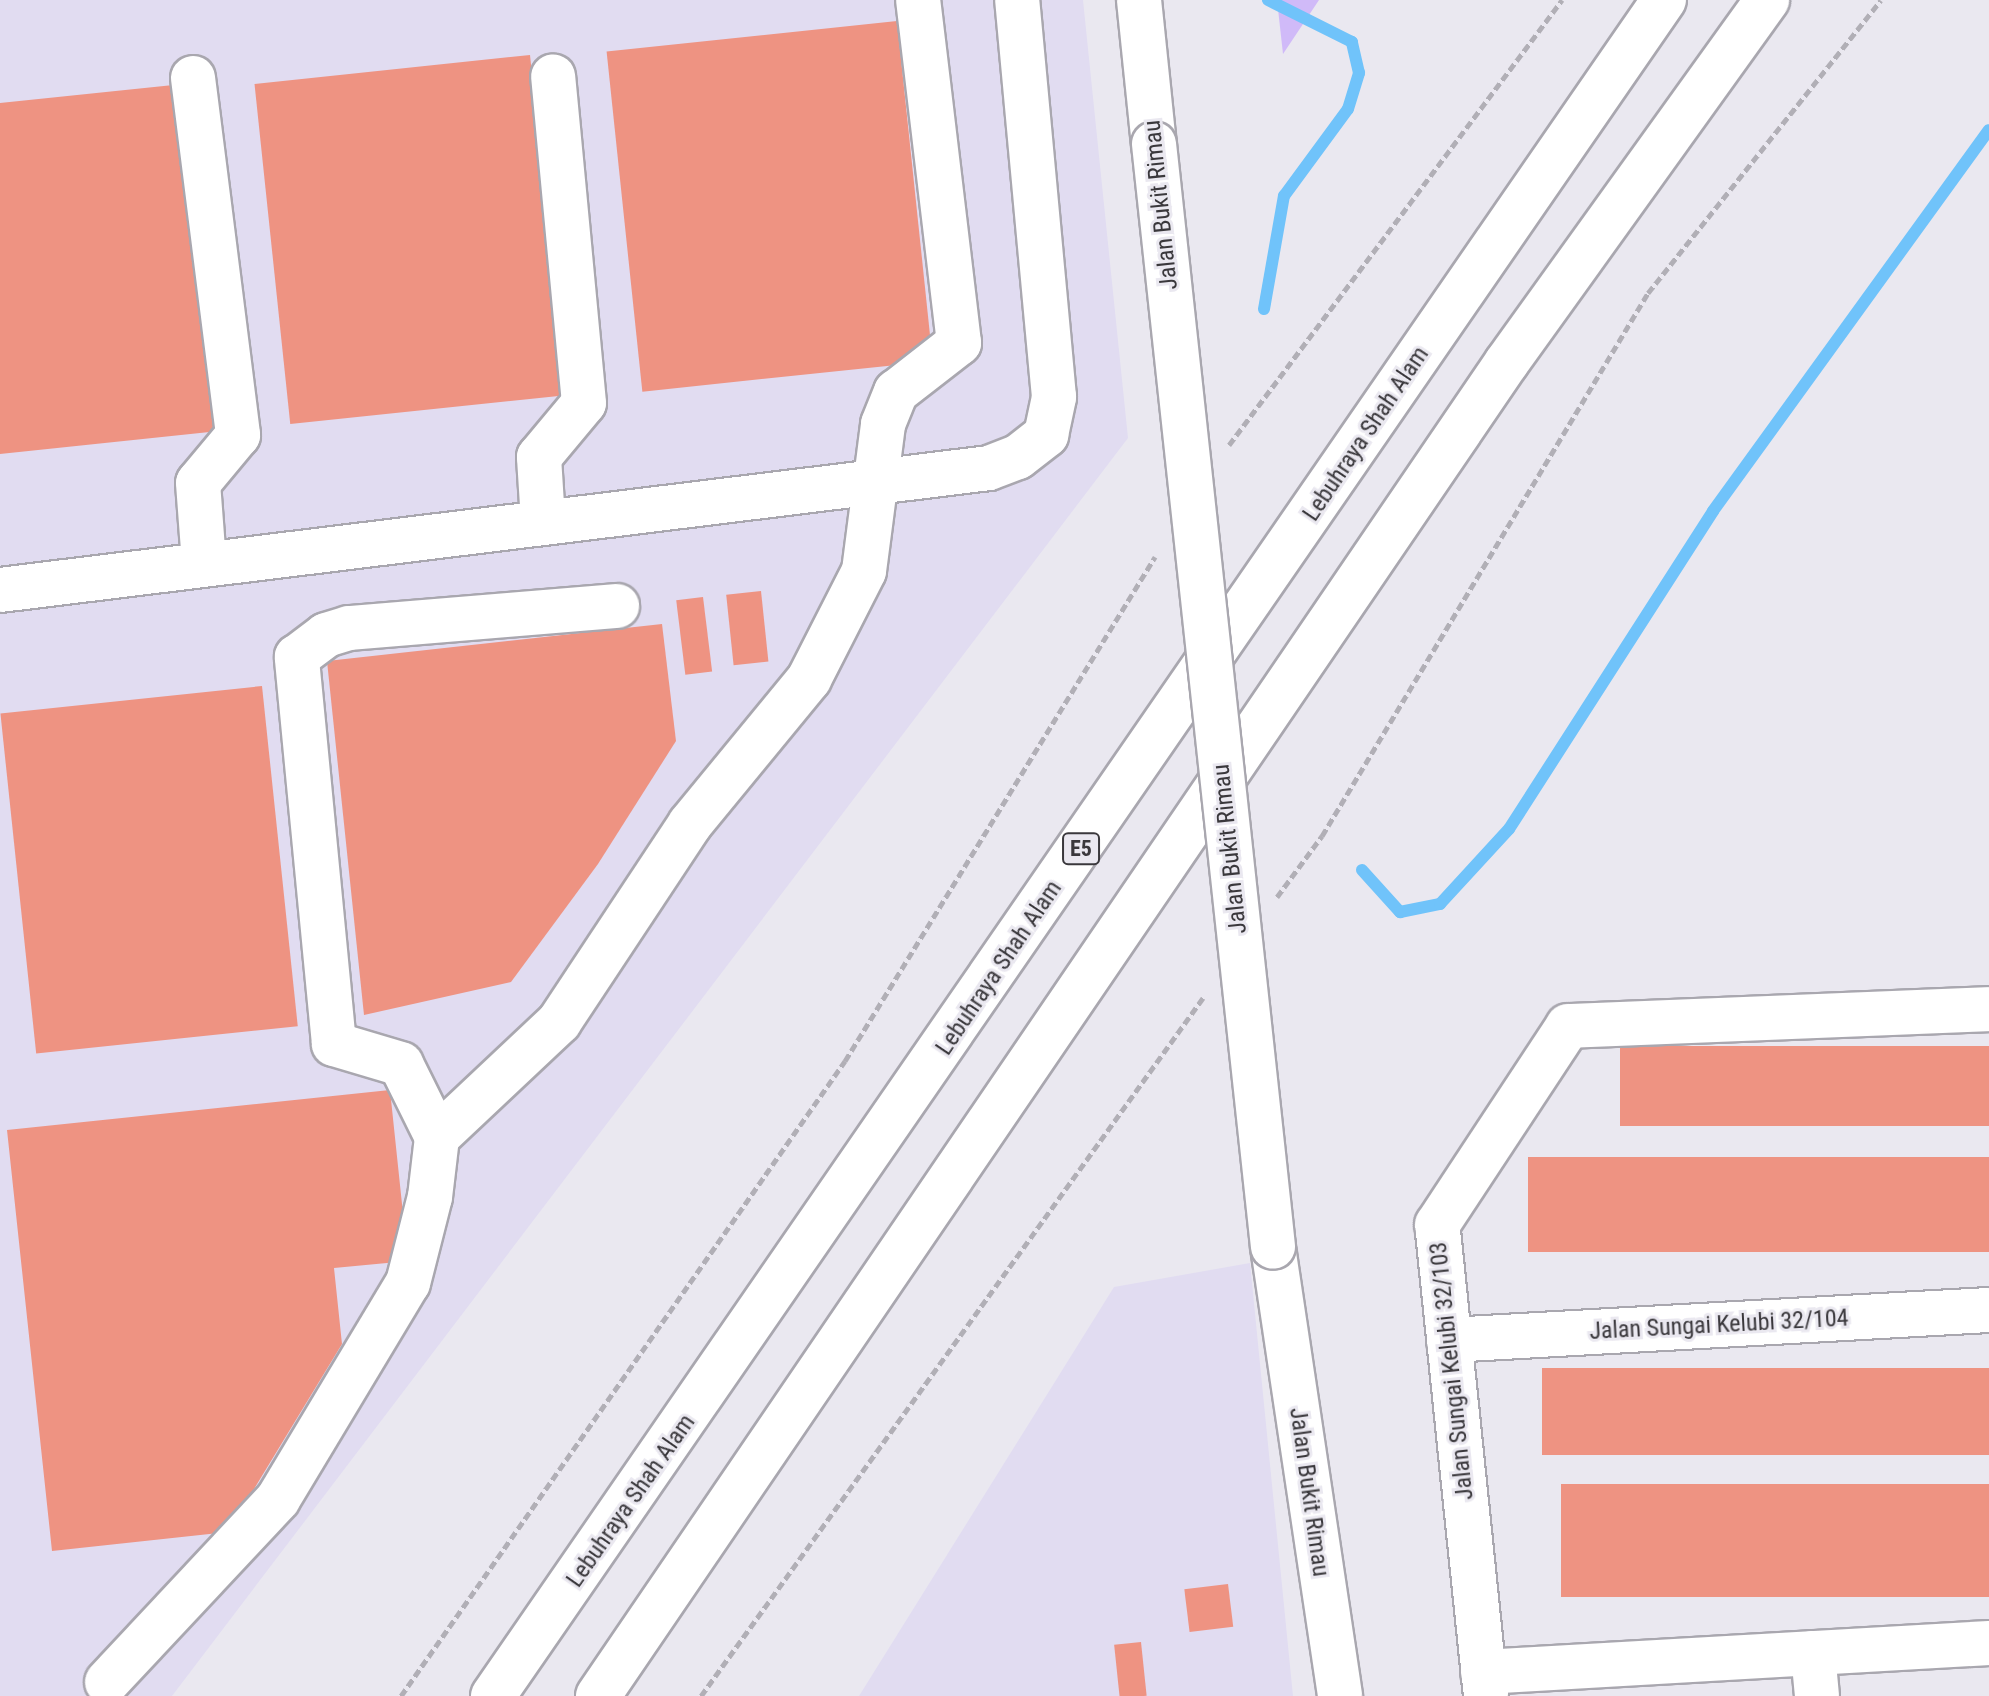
<!DOCTYPE html>
<style>
body{margin:0}
#map{position:relative;width:1989px;height:1696px;overflow:hidden;background:#eae8f0;font-family:"Roboto Condensed",sans-serif}
div>[style]{position:absolute}
.industrial>*{inset:0;background:#e1dcf1}
.green>*{inset:0;background:#d0baf8}
.stream>*{height:12px;margin:-6px;padding:0 6px;transform-origin:6px;border-radius:6px;background:#70c3fa}
.building>*{inset:0;background:#ee9382;transform-origin:0 0}
.path>*{height:5px;margin-top:-2.5px;transform-origin:0;background:repeating-linear-gradient(90deg,#b1afb6 0 8px,transparent 0 12px)}
.roads{filter:drop-shadow(2px 0 #a9a7af) drop-shadow(-2px 0 #a9a7af) drop-shadow(0 2px #a9a7af) drop-shadow(0 -2px #a9a7af)}
.minor>*{height:44px;margin:-22px;padding:0 22px;transform-origin:22px;border-radius:22px;background:#fff}
.highway>*{height:44px;margin:-22px;padding:0 22px;transform-origin:22px;border-radius:22px;background:#fff}
.bridges{filter:drop-shadow(2px 0 #a9a7af) drop-shadow(-2px 0 #a9a7af) drop-shadow(0 2px #a9a7af) drop-shadow(0 -2px #a9a7af)}
.minor-bridge>*{height:44px;margin:-22px;padding:0 22px;transform-origin:22px;border-radius:22px;background:#fff}
span{translate:-50% -50%;white-space:nowrap;text-align:center;line-height:1.15;-webkit-text-stroke:6px #eae8f0;paint-order:stroke}
.shield-label span{padding:2px 6px;background:#eae8f0;border:2px solid;border-radius:6px;-webkit-text-stroke-width:0}
.shield-label{font-size:22px;color:#3a383c;font-weight:700}
.street-label{font-size:24px;color:#3a383c}
</style>
<div id="map">
<div class="industrial">
<div style="clip-path:polygon(0 0,1083px 0,1128px 438px,172px 1696px,0 1696px)"></div>
<div style="clip-path:polygon(1250px 1263px,1293px 1696px,859px 1696px,1114px 1287px)"></div>
</div>
<div class="green">
<div style="clip-path:polygon(1277px 0,1319px 0,1283px 54px)"></div>
</div>
<div class="stream">
<div style="left:1264px;top:309px;width:115px;rotate:-80deg"></div>
<div style="left:1284px;top:196px;width:108px;rotate:-53.7deg"></div>
<div style="left:1348px;top:109px;width:38px;rotate:-73deg"></div>
<div style="left:1359px;top:73px;width:32px;rotate:-103deg"></div>
<div style="left:1352px;top:42px;width:94px;rotate:-153.4deg"></div>
<div style="left:1362px;top:870px;width:57px;rotate:47.9deg"></div>
<div style="left:1400px;top:912px;width:41px;rotate:-11.3deg"></div>
<div style="left:1440px;top:904px;width:102px;rotate:-47.4deg"></div>
<div style="left:1509px;top:829px;width:378px;rotate:-57.3deg"></div>
<div style="left:1713px;top:511px;width:470px;rotate:-54.1deg"></div>
</div>
<div class="building">
<div style="left:897px;top:21px;width:342px;height:292px;rotate:84deg"></div>
<div style="left:530px;top:55px;width:342px;height:277px;rotate:84deg"></div>
<div style="clip-path:polygon(183px 84px,219px 431px,0 454px,0 103px)"></div>
<div style="left:761px;top:591px;width:71px;height:35px;rotate:84deg"></div>
<div style="left:703px;top:597px;width:75px;height:27px;rotate:83deg"></div>
<div style="clip-path:polygon(662px 624px,676px 741px,598px 864px,511px 982px,364px 1015px,327px 661px)"></div>
<div style="left:262px;top:686px;width:342px;height:263px;rotate:84deg"></div>
<div style="left:1989px;top:1046px;width:80px;height:369px;rotate:90deg"></div>
<div style="clip-path:polygon(390px 1090px,408px 1261px,334px 1268px,342px 1344px,228px 1532px,52px 1551px,7px 1130px)"></div>
<div style="left:1989px;top:1157px;width:95px;height:461px;rotate:90deg"></div>
<div style="left:1989px;top:1368px;width:87px;height:447px;rotate:90deg"></div>
<div style="left:1989px;top:1484px;width:113px;height:428px;rotate:90deg"></div>
<div style="left:1228px;top:1584px;width:43px;height:44px;rotate:83deg"></div>
<div style="left:1141px;top:1642px;width:54px;height:27px;rotate:84deg"></div>
</div>
<div class="path">
<div style="left:1229px;top:445px;width:556px;rotate:-53.19deg"></div>
<div style="left:1277px;top:897px;width:76px;rotate:-53.6deg"></div>
<div style="left:1322px;top:836px;width:633px;rotate:-59.02deg"></div>
<div style="left:1648px;top:293px;width:374px;rotate:-51.5deg"></div>
<div style="left:401px;top:1696px;width:775px;rotate:-55.04deg"></div>
<div style="left:845px;top:1061px;width:592px;rotate:-58.41deg"></div>
<div style="left:701px;top:1696px;width:860px;rotate:-54.28deg"></div>
</div>
<div class="roads">
<div class="minor">
<div style="left:1139px;top:0;width:145px;rotate:84.1deg"></div>
<div style="left:193px;top:78px;width:360px;rotate:82.8deg"></div>
<div style="left:238px;top:435px;width:62px;rotate:129.8deg"></div>
<div style="left:198px;top:483px;width:79px;rotate:85.7deg"></div>
<div style="left:543px;top:521px;width:64px;rotate:-93.6deg"></div>
<div style="left:539px;top:457px;width:70px;rotate:-50.2deg"></div>
<div style="left:584px;top:403px;width:328px;rotate:-95.4deg"></div>
<div style="left:0;top:590px;width:996px;rotate:-7.03deg"></div>
<div style="left:989px;top:468px;width:31px;rotate:-21deg"></div>
<div style="left:1018px;top:457px;width:36px;rotate:-38deg"></div>
<div style="left:1046px;top:435px;width:39px;rotate:-78deg"></div>
<div style="left:1054px;top:397px;width:399px;rotate:-95.3deg"></div>
<div style="left:437px;top:1137px;width:168px;rotate:-43.3deg"></div>
<div style="left:559px;top:1022px;width:237px;rotate:-56.5deg"></div>
<div style="left:690px;top:824px;width:188px;rotate:-50.6deg"></div>
<div style="left:809px;top:679px;width:121px;rotate:-63deg"></div>
<div style="left:864px;top:571px;width:148px;rotate:-82.6deg"></div>
<div style="left:883px;top:424px;width:35px;rotate:-68deg"></div>
<div style="left:896px;top:392px;width:80px;rotate:-37.9deg"></div>
<div style="left:959px;top:343px;width:345px;rotate:-96.8deg"></div>
<div style="left:1273px;top:1247px;width:454px;rotate:81.5deg"></div>
<div style="left:1449px;top:1340px;width:541px;rotate:-3.18deg"></div>
<div style="left:1813px;top:1653px;width:43px;rotate:84.7deg"></div>
<div style="left:1483px;top:1672px;width:507px;rotate:-3.28deg"></div>
<div style="left:107px;top:1682px;width:250px;rotate:-46.9deg"></div>
<div style="left:278px;top:1499px;width:252px;rotate:-59deg"></div>
<div style="left:408px;top:1283px;width:89px;rotate:-75.7deg"></div>
<div style="left:430px;top:1197px;width:60px;rotate:-83.3deg"></div>
<div style="left:437px;top:1137px;width:81px;rotate:-116.3deg"></div>
<div style="left:401px;top:1064px;width:70px;rotate:-163.4deg"></div>
<div style="left:334px;top:1044px;width:389px;rotate:-95.5deg"></div>
<div style="left:297px;top:657px;width:36px;rotate:-37deg"></div>
<div style="left:326px;top:635px;width:24px;rotate:-17deg"></div>
<div style="left:349px;top:628px;width:269px;rotate:-4.7deg"></div>
<div style="left:1486px;top:1696px;width:474px;rotate:-95.9deg"></div>
<div style="left:1437px;top:1225px;width:238px;rotate:-56.6deg"></div>
<div style="left:1568px;top:1026px;width:421px;rotate:-2.3deg"></div>
</div>
<div class="highway">
<div style="left:493px;top:1696px;width:2061px;rotate:-55.38deg"></div>
<div style="left:598px;top:1696px;width:1614px;rotate:-55.73deg"></div>
<div style="left:1507px;top:362px;width:446px;rotate:-54.3deg"></div>
</div>
</div>
<div class="bridges">
<div class="minor-bridge">
<div style="left:1154px;top:144px;width:1109px;rotate:83.84deg"></div>
</div>
</div>
<div class="shield-label">
<span style="left:1081px;top:849px">E5</span>
</div>
<div class="street-label">
<span style="left:1161px;top:205px;rotate:-96deg">Jalan Bukit Rimau</span>
<span style="left:1366px;top:434px;rotate:-56deg">Lebuhraya Shah Alam</span>
<span style="left:1230px;top:849px;rotate:-96deg">Jalan Bukit Rimau</span>
<span style="left:999px;top:968px;rotate:-56deg">Lebuhraya Shah Alam</span>
<span style="left:1719px;top:1325px;rotate:-3deg">Jalan Sungai Kelubi 32/104</span>
<span style="left:1452px;top:1371px;rotate:-96deg">Jalan Sungai Kelubi 32/103</span>
<span style="left:1309px;top:1492px;rotate:82deg">Jalan Bukit Rimau</span>
<span style="left:631px;top:1501px;rotate:-55deg">Lebuhraya Shah Alam</span>
</div>
</div>
